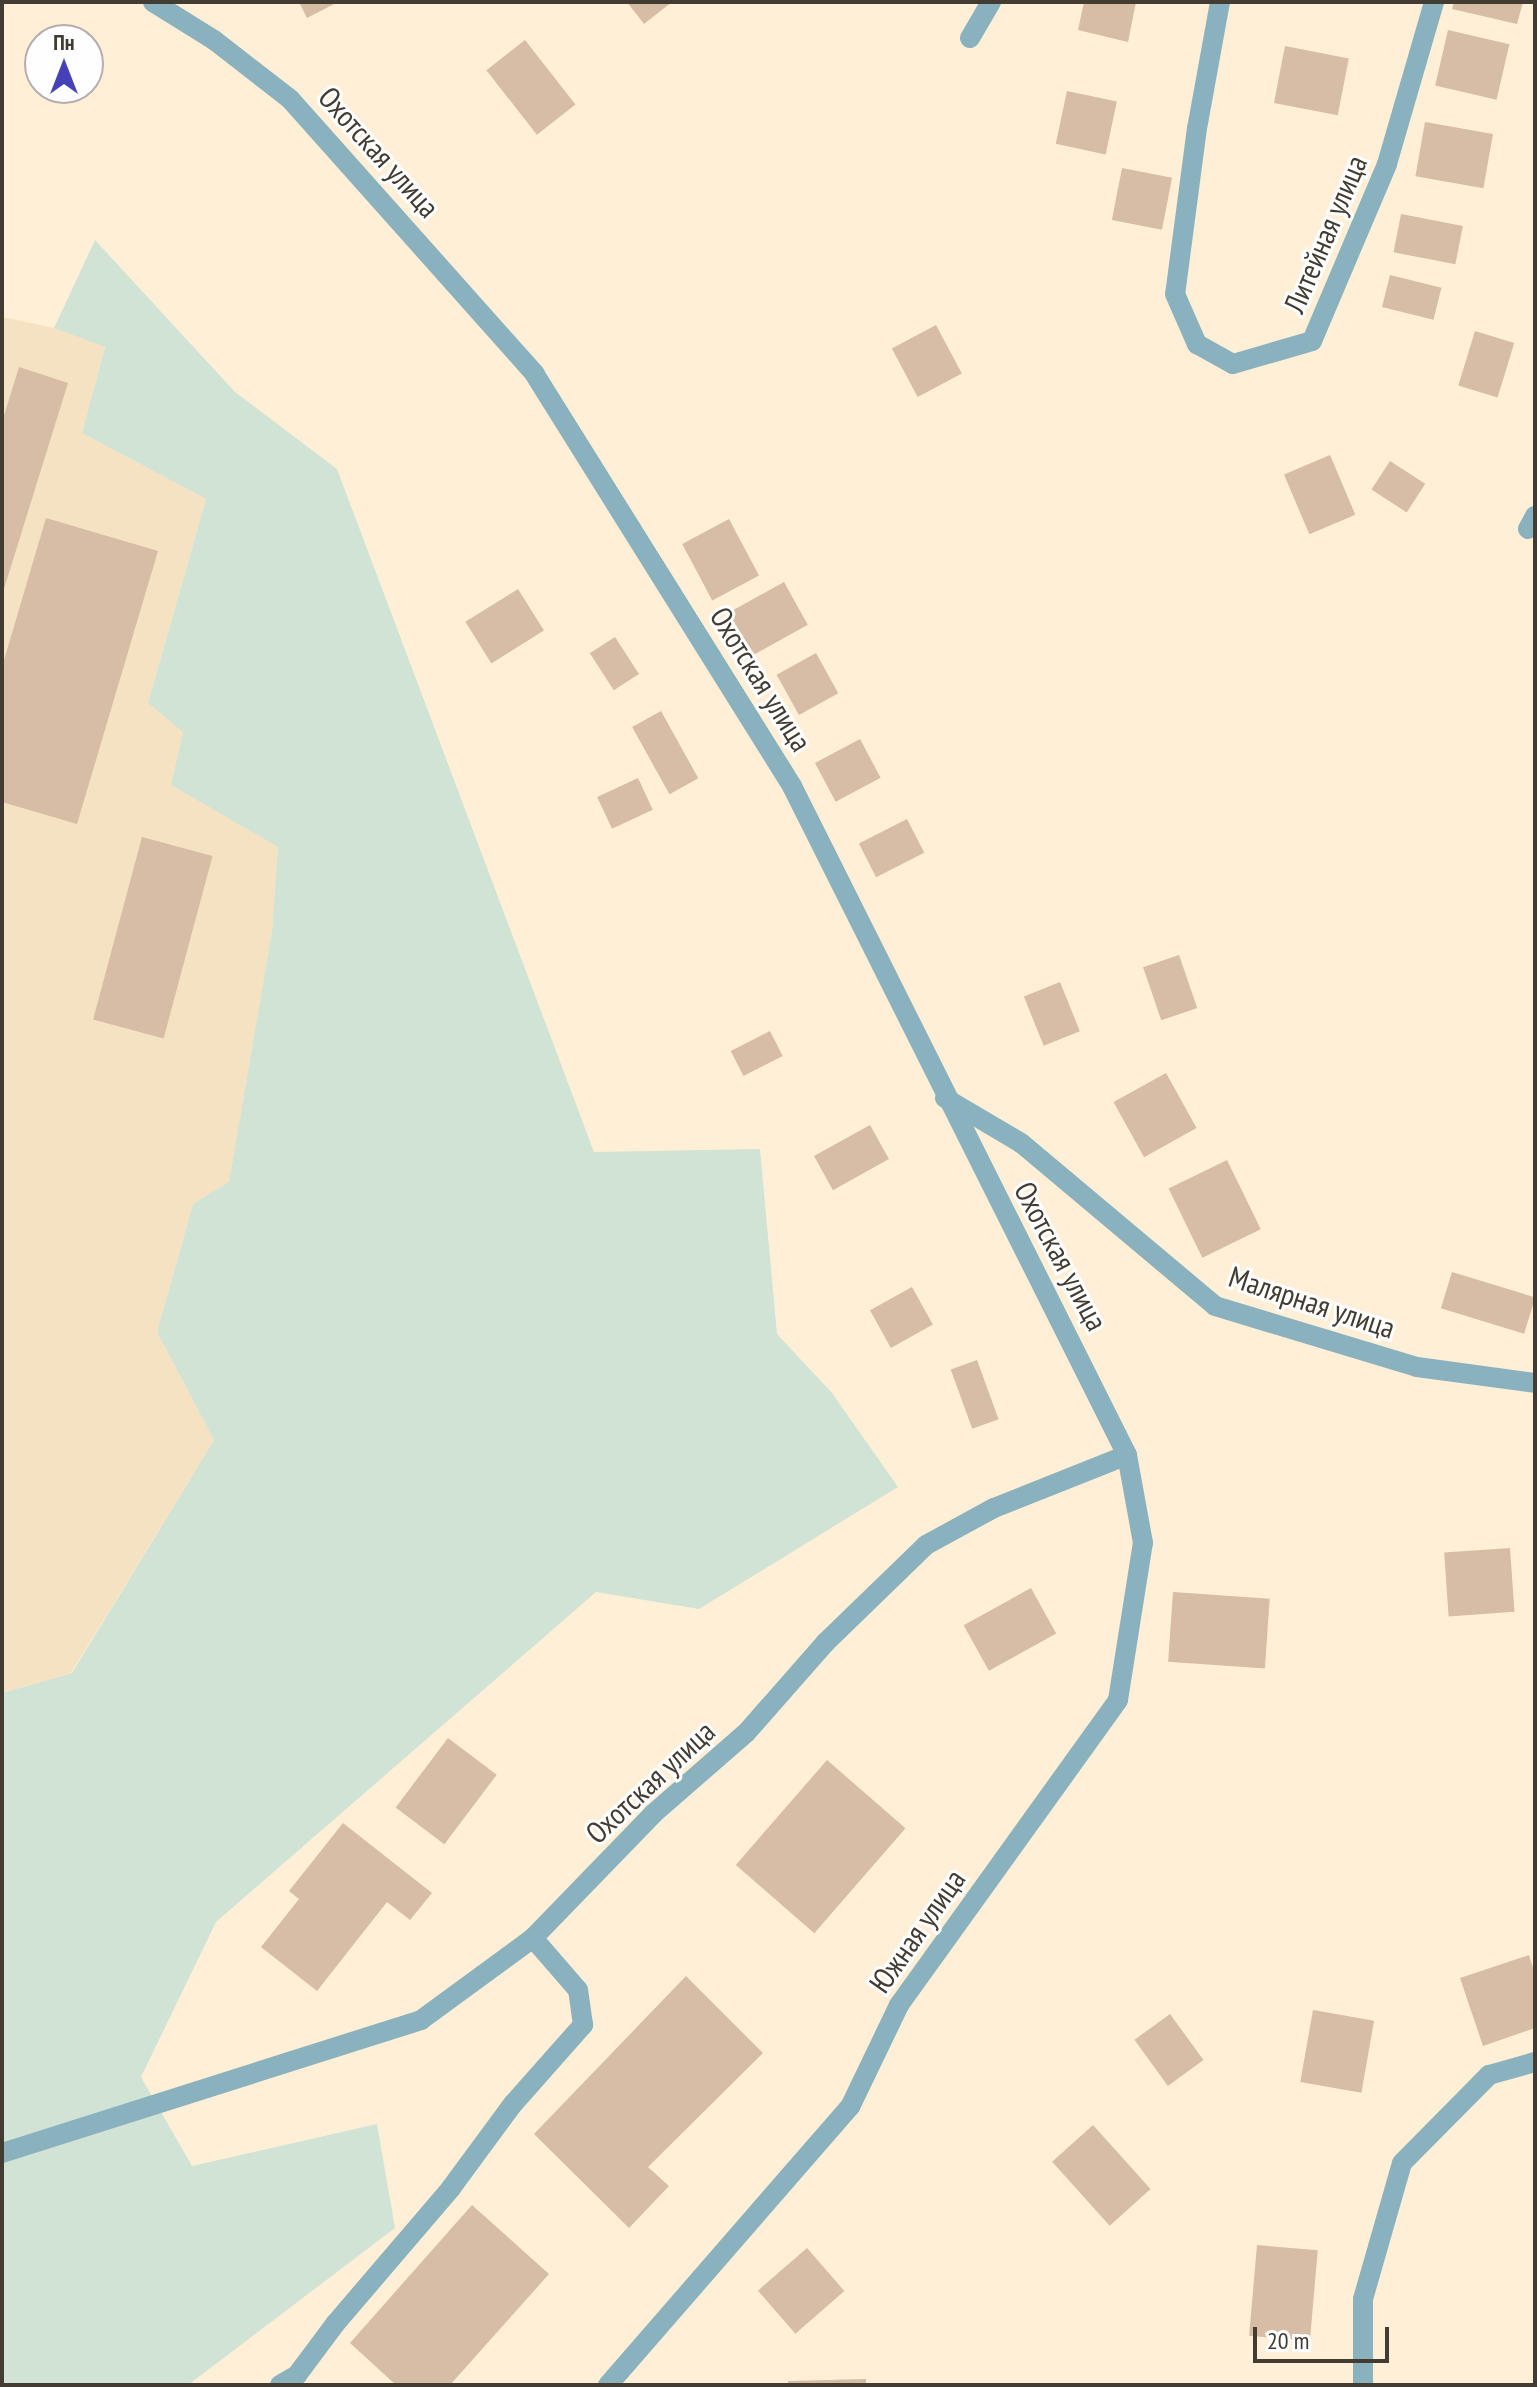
<!DOCTYPE html>
<meta charset="utf-8">
<style>
body{margin:0}
#map{position:relative;width:1537px;height:2387px;overflow:hidden;background:#ffefd6;font-family:"PT Sans Narrow",sans-serif}
div>[style]{position:absolute}
.built>*{inset:0;background:#f5e2c3}
.green>*{inset:0;background:#d1e3d4}
.building>*{inset:0;background:#d7bca6;transform-origin:0 0}
.lane>*{height:20px;margin:-10px;padding:0 10px;transform-origin:10px;border-radius:10px;background:#8ab2be}
.street>*{height:20px;margin:-10px;padding:0 10px;transform-origin:10px;border-radius:10px;background:#8ab2be}
span{translate:-50% -50%;white-space:nowrap;text-align:center;line-height:1.15;-webkit-text-stroke:6px #fefefe;paint-order:stroke}
.street-label{font-size:30px;color:#423c32}
.frame{position:absolute;inset:0;border:4px solid #423c32;pointer-events:none}
.north{position:absolute;left:24px;top:24px;width:80px;height:80px;box-sizing:border-box;background:#fefefe;border:2px solid #b3b0ac;border-radius:50%;rotate:0deg;font-size:22px;font-weight:700;line-height:32px;text-align:center;color:#423c32}
.north::after{content:'';display:block;margin:auto;width:28px;height:36px;background:#4641b7;clip-path:polygon(50% 0,100% 100%,50% 72%,0 100%)}
.scale{position:absolute;left:1253px;top:2327px;width:136px;height:36px;box-sizing:border-box;border:4px solid #423c32;border-top:0;padding-left:10px;font-size:24px;line-height:28px;white-space:nowrap;color:#423c32;-webkit-text-stroke:6px #fefefe;paint-order:stroke}
</style>
<div id="map">
<div class="built">
<div style="clip-path:polygon(2px 317px,54px 328px,105px 346px,82px 433px,206px 499px,148px 703px,184px 732px,171px 785px,278px 846px,272px 931px,229px 1183px,193px 1204px,157px 1332px,214px 1440px,71px 1673px,2px 1693px)"></div>
</div>
<div class="green">
<div style="clip-path:polygon(95px 240px,235px 392px,337px 469px,594px 1152px,760px 1149px,777px 1334px,832px 1393px,898px 1487px,699px 1609px,596px 1592px,216px 1922px,141px 2077px,192px 2166px,377px 2124px,395px 2228px,188px 2385px,2px 2385px,2px 1693px,72px 1673px,214px 1440px,157px 1332px,193px 1204px,229px 1182px,272px 931px,278px 847px,171px 785px,183px 732px,148px 703px,206px 499px,82px 433px,105px 347px,54px 328px)"></div>
</div>
<div class="building">
<div style="clip-path:polygon(299px 2px,338px 2px,307px 18px)"></div>
<div style="clip-path:polygon(627px 2px,672px 2px,644px 24px)"></div>
<div style="clip-path:polygon(1084px 2px,1136px 2px,1128px 42px,1078px 30px)"></div>
<div style="clip-path:polygon(1454px 2px,1523px 2px,1517px 24px,1452px 9px)"></div>
<div style="left:1448px;top:30px;width:63px;height:57px;rotate:13deg"></div>
<div style="left:525px;top:40px;width:82px;height:49px;rotate:52deg"></div>
<div style="left:1285px;top:46px;width:65px;height:58px;rotate:11deg"></div>
<div style="left:1067px;top:91px;width:51px;height:54px;rotate:12deg"></div>
<div style="left:1425px;top:122px;width:69px;height:55px;rotate:10deg"></div>
<div style="left:1122px;top:168px;width:51px;height:53px;rotate:11deg"></div>
<div style="left:1401px;top:214px;width:63px;height:39px;rotate:11deg"></div>
<div style="left:1390px;top:275px;width:53px;height:33px;rotate:14deg"></div>
<div style="left:936px;top:325px;width:55px;height:50px;rotate:62deg"></div>
<div style="left:1475px;top:331px;width:41px;height:57px;rotate:17deg"></div>
<div style="clip-path:polygon(19px 367px,68px 383px,3px 592px,2px 422px)"></div>
<div style="left:1330px;top:455px;width:65px;height:50px;rotate:67deg"></div>
<div style="left:1390px;top:461px;width:42px;height:34px;rotate:33deg"></div>
<div style="clip-path:polygon(46px 518px,158px 551px,77px 824px,2px 802px,2px 667px)"></div>
<div style="left:729px;top:519px;width:64px;height:53px;rotate:62deg"></div>
<div style="left:784px;top:582px;width:49px;height:63px;rotate:61deg"></div>
<div style="left:518px;top:589px;width:49px;height:62px;rotate:58deg"></div>
<div style="left:615px;top:637px;width:44px;height:30px;rotate:57deg"></div>
<div style="left:816px;top:653px;width:46px;height:45px;rotate:61deg"></div>
<div style="left:661px;top:711px;width:77px;height:33px;rotate:61deg"></div>
<div style="left:860px;top:739px;width:44px;height:51px;rotate:62deg"></div>
<div style="left:638px;top:778px;width:35px;height:45px;rotate:65deg"></div>
<div style="left:907px;top:819px;width:38px;height:54px;rotate:63deg"></div>
<div style="left:142px;top:837px;width:73px;height:189px;rotate:15deg"></div>
<div style="left:1179px;top:955px;width:56px;height:38px;rotate:71deg"></div>
<div style="left:1060px;top:982px;width:53px;height:39px;rotate:68deg"></div>
<div style="left:770px;top:1031px;width:28px;height:44px;rotate:63deg"></div>
<div style="left:1166px;top:1073px;width:63px;height:60px;rotate:61deg"></div>
<div style="left:870px;top:1125px;width:39px;height:64px;rotate:61deg"></div>
<div style="left:1227px;top:1160px;width:77px;height:65px;rotate:64deg"></div>
<div style="left:1452px;top:1272px;width:87px;height:38px;rotate:17deg"></div>
<div style="left:912px;top:1287px;width:43px;height:48px;rotate:61deg"></div>
<div style="left:977px;top:1360px;width:63px;height:28px;rotate:70deg"></div>
<div style="left:1510px;top:1548px;width:64px;height:66px;rotate:86deg"></div>
<div style="left:1031px;top:1588px;width:52px;height:77px;rotate:61deg"></div>
<div style="left:1173px;top:1592px;width:97px;height:70px;rotate:4deg"></div>
<div style="left:448px;top:1738px;width:61px;height:87px;rotate:37deg"></div>
<div style="left:827px;top:1760px;width:104px;height:139px;rotate:41deg"></div>
<div style="clip-path:polygon(343px 1823px,432px 1893px,410px 1920px,387px 1902px,317px 1991px,261px 1947px,299px 1899px,289px 1891px)"></div>
<div style="clip-path:polygon(1529px 1955px,1535px 1974px,1535px 2028px,1483px 2046px,1460px 1978px)"></div>
<div style="clip-path:polygon(686px 1976px,763px 2053px,648px 2167px,669px 2186px,629px 2228px,534px 2134px)"></div>
<div style="left:1313px;top:2010px;width:62px;height:73px;rotate:10deg"></div>
<div style="left:1170px;top:2014px;width:57px;height:44px;rotate:54deg"></div>
<div style="left:1093px;top:2125px;width:86px;height:55px;rotate:48deg"></div>
<div style="clip-path:polygon(472px 2205px,549px 2274px,450px 2385px,396px 2385px,350px 2343px)"></div>
<div style="left:1257px;top:2245px;width:61px;height:91px;rotate:5deg"></div>
<div style="left:807px;top:2248px;width:57px;height:65px;rotate:49deg"></div>
<div style="clip-path:polygon(866px 2379px,866px 2385px,788px 2385px,788px 2381px)"></div>
</div>
<div class="lane">
<div style="left:1528px;top:529px;width:15px;rotate:-62deg"></div>
<div style="left:945px;top:1098px;width:88px;rotate:30.6deg"></div>
<div style="left:1021px;top:1143px;width:253px;rotate:40deg"></div>
<div style="left:1215px;top:1306px;width:211px;rotate:16.8deg"></div>
<div style="left:1417px;top:1367px;width:119px;rotate:7.7deg"></div>
<div style="left:280px;top:2385px;width:20px;rotate:-30deg"></div>
<div style="left:297px;top:2375px;width:64px;rotate:-53.3deg"></div>
<div style="left:335px;top:2324px;width:179px;rotate:-49.5deg"></div>
<div style="left:451px;top:2188px;width:104px;rotate:-53.6deg"></div>
<div style="left:513px;top:2104px;width:106px;rotate:-48.5deg"></div>
<div style="left:583px;top:2025px;width:35px;rotate:-98deg"></div>
<div style="left:578px;top:1990px;width:69px;rotate:-130.9deg"></div>
<div style="left:608px;top:2385px;width:369px;rotate:-49deg"></div>
<div style="left:850px;top:2107px;width:113px;rotate:-64.3deg"></div>
<div style="left:899px;top:2005px;width:375px;rotate:-54.3deg"></div>
<div style="left:1118px;top:1700px;width:159px;rotate:-81deg"></div>
<div style="left:1143px;top:1543px;width:89px;rotate:-100.3deg"></div>
</div>
<div class="street">
<div style="left:1220px;top:2px;width:128px;rotate:100.3deg"></div>
<div style="left:1197px;top:128px;width:167px;rotate:97.5deg"></div>
<div style="left:1175px;top:294px;width:55px;rotate:66.3deg"></div>
<div style="left:1197px;top:344px;width:41px;rotate:29.1deg"></div>
<div style="left:1233px;top:364px;width:82px;rotate:-16.2deg"></div>
<div style="left:1312px;top:341px;width:192px;rotate:-67deg"></div>
<div style="left:1387px;top:164px;width:169px;rotate:-73.8deg"></div>
<div style="left:970px;top:38px;width:42px;rotate:-59.7deg"></div>
<div style="left:2px;top:2153px;width:440px;rotate:-17.6deg"></div>
<div style="left:421px;top:2020px;width:139px;rotate:-36.2deg"></div>
<div style="left:533px;top:1938px;width:173px;rotate:-45.9deg"></div>
<div style="left:653px;top:1814px;width:123px;rotate:-41.1deg"></div>
<div style="left:746px;top:1733px;width:120px;rotate:-48.7deg"></div>
<div style="left:825px;top:1643px;width:141px;rotate:-44.1deg"></div>
<div style="left:926px;top:1545px;width:77px;rotate:-28.6deg"></div>
<div style="left:994px;top:1508px;width:143px;rotate:-21.7deg"></div>
<div style="left:1127px;top:1455px;width:748px;rotate:-116.6deg"></div>
<div style="left:792px;top:786px;width:486px;rotate:-122deg"></div>
<div style="left:535px;top:374px;width:368px;rotate:-131.7deg"></div>
<div style="left:290px;top:99px;width:96px;rotate:-142.2deg"></div>
<div style="left:214px;top:40px;width:72px;rotate:-148.1deg"></div>
<div style="left:1363px;top:2385px;width:86px;rotate:-90deg"></div>
<div style="left:1363px;top:2299px;width:141px;rotate:-74deg"></div>
<div style="left:1402px;top:2163px;width:124px;rotate:-45.3deg"></div>
<div style="left:1489px;top:2075px;width:48px;rotate:-15.8deg"></div>
</div>
<div class="street-label">
<span style="left:379px;top:152px;rotate:48deg">Охотская улица</span>
<span style="left:1325px;top:234px;rotate:-67deg">Литейная улица</span>
<span style="left:761px;top:679px;rotate:58deg">Охотская улица</span>
<span style="left:1061px;top:1256px;rotate:62deg">Охотская улица</span>
<span style="left:1312px;top:1302px;rotate:18deg">Малярная улица</span>
<span style="left:650px;top:1782px;rotate:-43deg">Охотская улица</span>
<span style="left:917px;top:1931px;rotate:-55deg">Южная улица</span>
</div>
<div class="frame"></div>
<div class="north">Пн</div>
<div class="scale">20 m</div>
</div>
